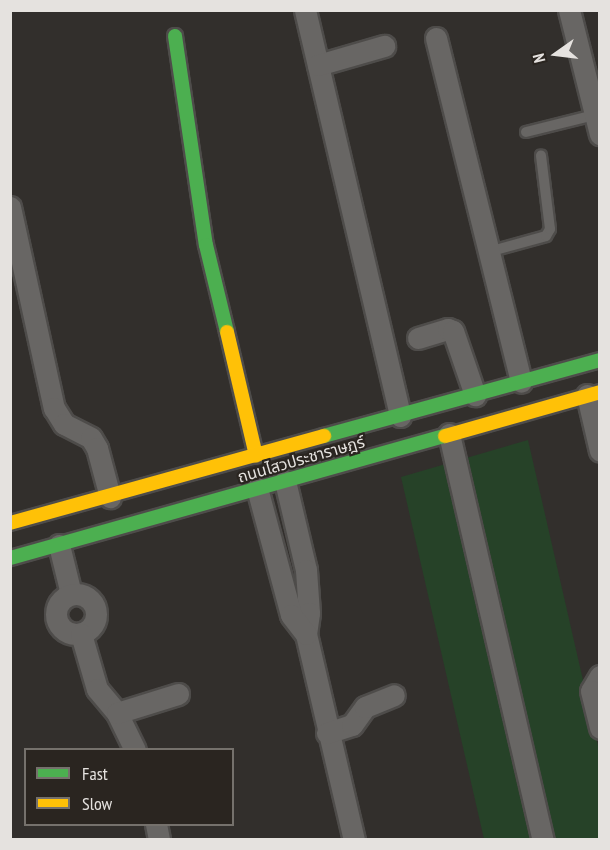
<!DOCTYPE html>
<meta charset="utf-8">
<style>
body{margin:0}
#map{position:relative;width:610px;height:850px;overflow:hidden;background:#322f2c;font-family:"PT Sans Narrow","Noto Sans Thai",sans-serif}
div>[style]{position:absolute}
.green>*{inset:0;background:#264228}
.roads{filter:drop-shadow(2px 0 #4e4c4a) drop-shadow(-2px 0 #4e4c4a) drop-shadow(0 2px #4e4c4a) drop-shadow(0 -2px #4e4c4a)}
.lane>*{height:10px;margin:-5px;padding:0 5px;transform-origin:5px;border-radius:5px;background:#686664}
.street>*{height:21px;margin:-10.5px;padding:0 10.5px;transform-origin:10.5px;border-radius:10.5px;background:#686664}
.street>.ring{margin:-10.5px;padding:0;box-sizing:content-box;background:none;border:21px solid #686664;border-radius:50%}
.fast>*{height:14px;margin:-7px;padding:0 7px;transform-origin:7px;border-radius:7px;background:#4caf50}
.slow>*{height:14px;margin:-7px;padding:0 7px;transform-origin:7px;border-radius:7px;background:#ffc107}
span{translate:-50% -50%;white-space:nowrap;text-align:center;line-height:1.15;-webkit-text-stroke:4.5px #2a2520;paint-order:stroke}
.street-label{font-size:16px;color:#e5e2df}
.frame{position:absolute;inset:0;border:12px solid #e5e2df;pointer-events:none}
.legend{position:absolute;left:24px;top:748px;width:210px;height:78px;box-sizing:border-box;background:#2a2520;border:2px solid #75716c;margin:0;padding:8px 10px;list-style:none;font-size:18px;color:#e5e2df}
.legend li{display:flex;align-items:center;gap:12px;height:30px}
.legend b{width:30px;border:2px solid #75716c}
.north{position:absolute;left:526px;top:24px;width:60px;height:60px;-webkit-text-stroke:4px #2a2520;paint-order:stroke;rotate:256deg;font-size:16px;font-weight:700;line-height:24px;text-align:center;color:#e5e2df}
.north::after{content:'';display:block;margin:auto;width:21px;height:27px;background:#e5e2df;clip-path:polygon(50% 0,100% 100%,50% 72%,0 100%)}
</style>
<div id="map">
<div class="green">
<div style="clip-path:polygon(528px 440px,599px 750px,599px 839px,484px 839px,401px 477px)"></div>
</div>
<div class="roads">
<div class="lane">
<div style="left:526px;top:132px;width:70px;rotate:-14deg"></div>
<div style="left:488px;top:252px;width:60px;rotate:-15.4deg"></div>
<div style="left:546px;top:236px;width:8px;rotate:-60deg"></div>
<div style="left:550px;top:229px;width:74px;rotate:-97deg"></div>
</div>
<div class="street">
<div style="left:305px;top:10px;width:417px;rotate:76.8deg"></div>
<div style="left:569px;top:10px;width:128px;rotate:76deg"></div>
<div style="left:436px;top:38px;width:354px;rotate:76.1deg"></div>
<div style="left:318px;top:65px;width:69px;rotate:-16.1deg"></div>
<div style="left:10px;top:207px;width:206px;rotate:77.7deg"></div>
<div style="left:54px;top:408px;width:19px;rotate:58deg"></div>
<div style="left:64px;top:424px;width:30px;rotate:27deg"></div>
<div style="left:91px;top:438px;width:12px;rotate:59deg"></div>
<div style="left:97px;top:448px;width:51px;rotate:75.1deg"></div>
<div style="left:418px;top:338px;width:31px;rotate:-17deg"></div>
<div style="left:448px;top:329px;width:5px;rotate:22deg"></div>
<div style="left:453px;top:331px;width:68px;rotate:71deg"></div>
<div style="left:587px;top:395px;width:57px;rotate:76.9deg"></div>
<div style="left:449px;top:434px;width:417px;rotate:77deg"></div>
<div style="left:285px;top:481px;width:91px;rotate:76.7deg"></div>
<div style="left:306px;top:570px;width:43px;rotate:86deg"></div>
<div style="left:309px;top:613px;width:21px;rotate:98deg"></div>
<div style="left:306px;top:634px;width:212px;rotate:76.9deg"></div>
<div style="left:257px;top:488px;width:131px;rotate:75deg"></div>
<div style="left:291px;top:615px;width:24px;rotate:52deg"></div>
<div style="left:59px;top:545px;width:50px;rotate:76.2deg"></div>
<div class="ring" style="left:56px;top:594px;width:19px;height:19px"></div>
<div style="left:81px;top:634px;width:57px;rotate:73.8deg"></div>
<div style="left:97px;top:689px;width:31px;rotate:50deg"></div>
<div style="left:117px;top:713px;width:41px;rotate:64.1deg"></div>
<div style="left:600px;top:676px;width:17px;rotate:121deg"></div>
<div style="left:591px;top:691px;width:38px;rotate:76deg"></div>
<div style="left:117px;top:713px;width:64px;rotate:-17.3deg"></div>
<div style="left:327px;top:733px;width:26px;rotate:-18deg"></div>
<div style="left:352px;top:725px;width:22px;rotate:-54deg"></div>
<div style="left:365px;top:707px;width:31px;rotate:-22deg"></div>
<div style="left:156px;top:824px;width:16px;rotate:79deg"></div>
</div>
<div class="fast">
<div style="left:175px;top:36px;width:211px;rotate:81.6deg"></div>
<div style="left:206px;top:245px;width:89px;rotate:76.4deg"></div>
<div style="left:324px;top:436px;width:286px;rotate:-15.4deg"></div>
<div style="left:10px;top:558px;width:452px;rotate:-15.7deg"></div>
</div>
<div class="slow">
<div style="left:227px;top:332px;width:127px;rotate:76.8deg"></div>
<div style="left:445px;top:436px;width:161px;rotate:-15.8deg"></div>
<div style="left:10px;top:523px;width:326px;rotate:-15.5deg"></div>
</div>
</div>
<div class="street-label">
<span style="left:301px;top:459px;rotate:-16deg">ถนนไสวประชาราษฎร์</span>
</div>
<div class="frame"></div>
<ul class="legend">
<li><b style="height:8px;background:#4caf50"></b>Fast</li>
<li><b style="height:8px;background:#ffc107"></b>Slow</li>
</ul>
<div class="north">N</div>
</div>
